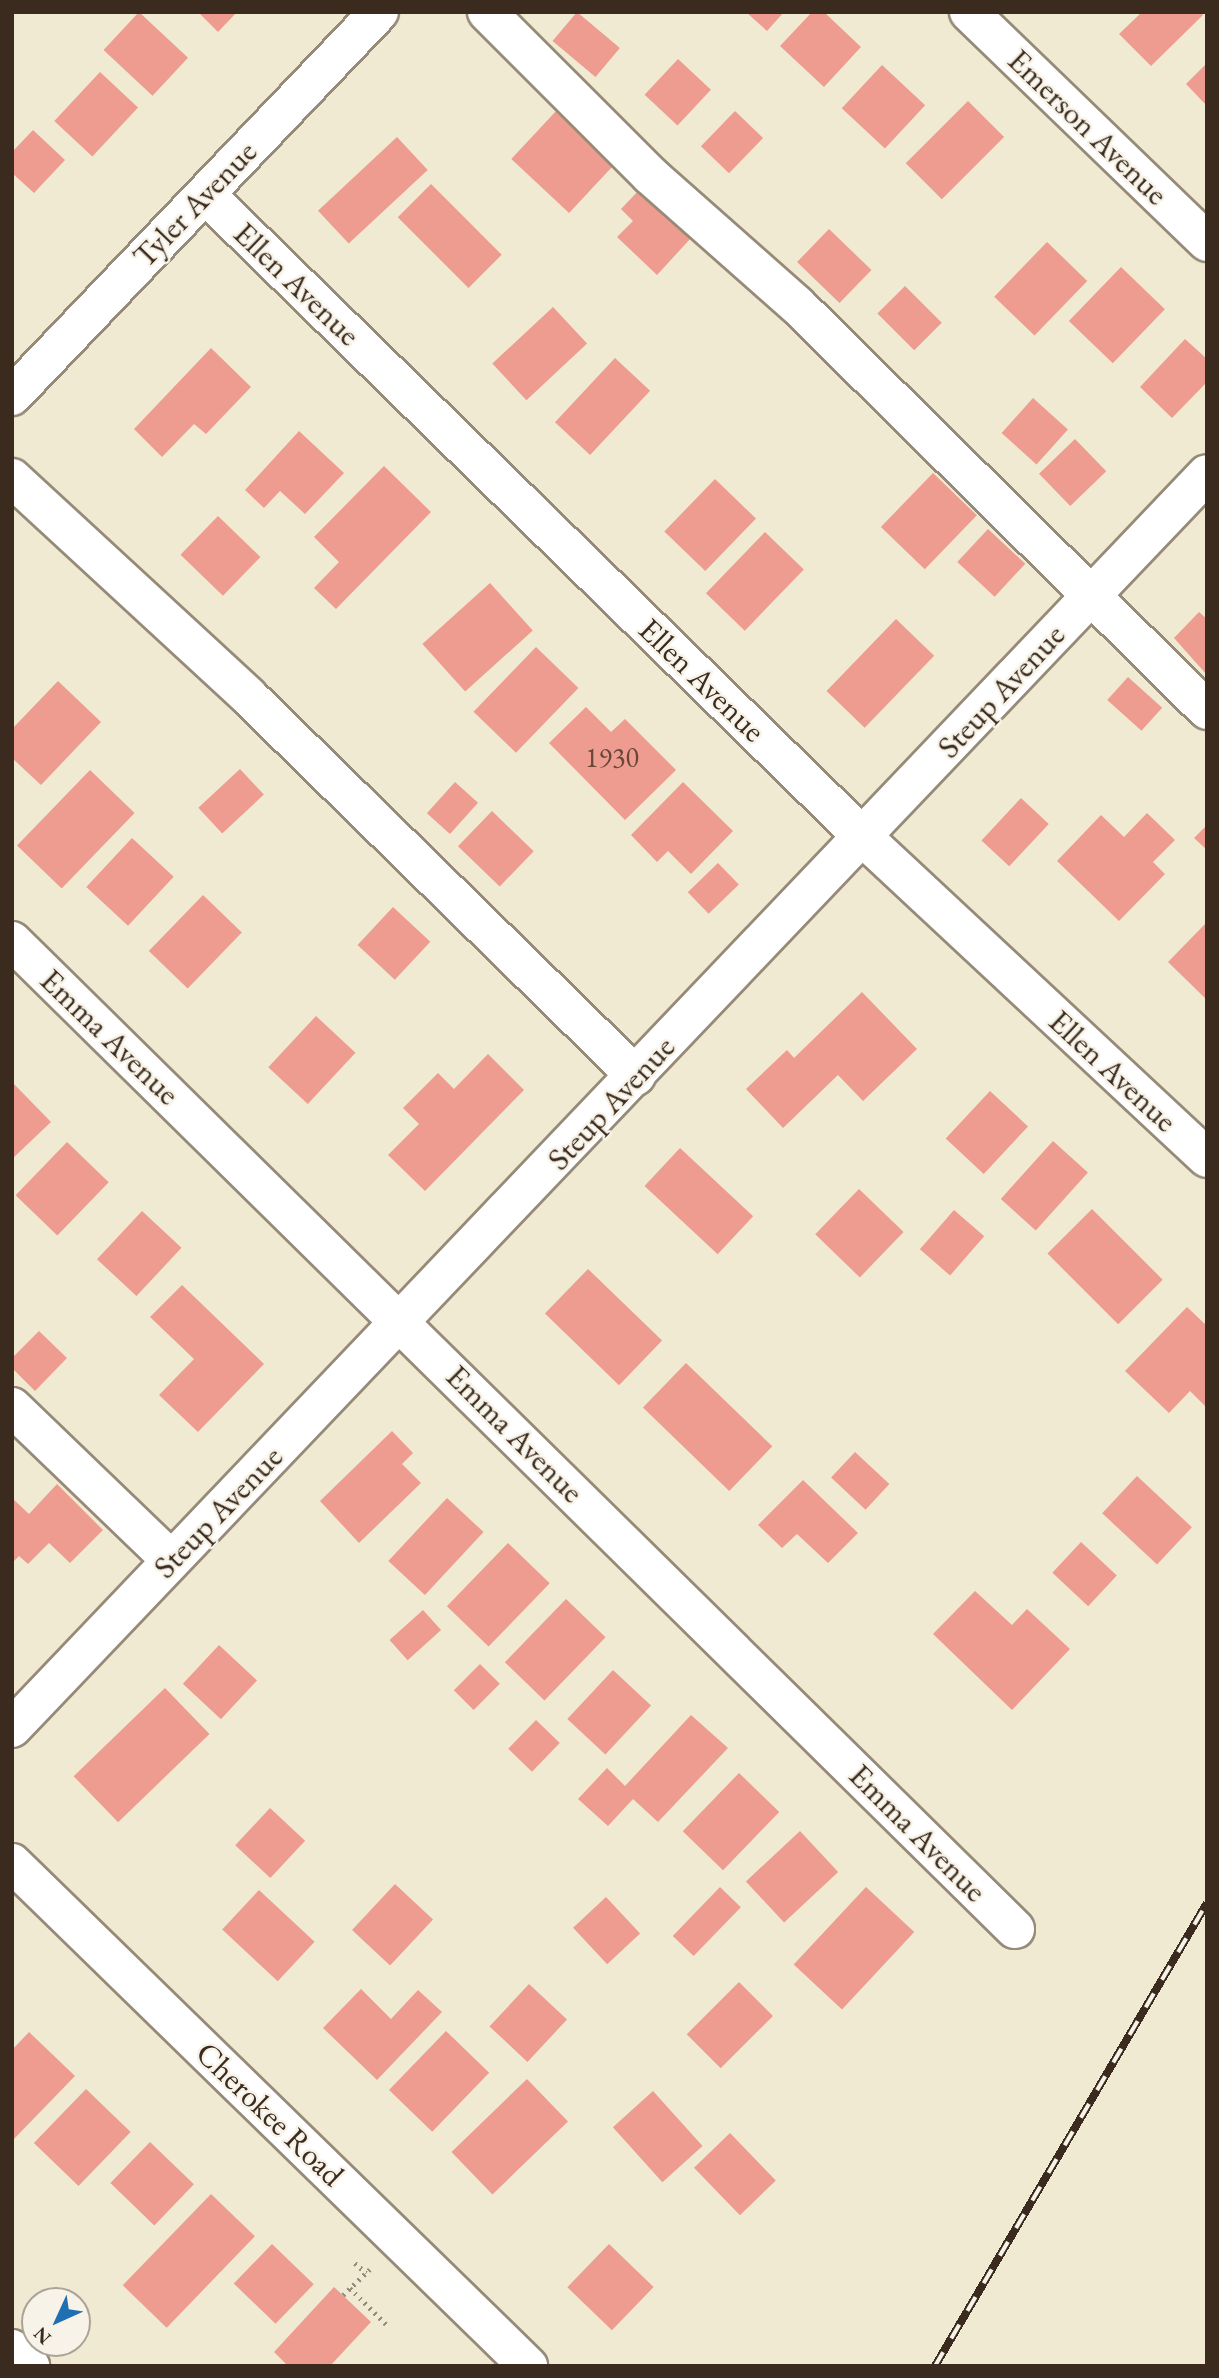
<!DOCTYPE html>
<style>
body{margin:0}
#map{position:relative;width:1219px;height:2378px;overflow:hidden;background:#f1ead3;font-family:"EB Garamond",serif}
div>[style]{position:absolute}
.building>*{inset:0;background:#ed9c8f;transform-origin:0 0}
.path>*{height:4.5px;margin-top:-2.25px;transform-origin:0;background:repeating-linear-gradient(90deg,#968a78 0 2px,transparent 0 7px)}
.roads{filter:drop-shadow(2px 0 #968a78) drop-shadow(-2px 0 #968a78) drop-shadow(0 2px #968a78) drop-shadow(0 -2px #968a78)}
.minor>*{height:38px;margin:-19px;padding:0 19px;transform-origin:19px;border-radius:19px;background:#fff}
.rail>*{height:8px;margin-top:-4px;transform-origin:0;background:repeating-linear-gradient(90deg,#f7f3e8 0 16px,#3b2a1e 0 32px);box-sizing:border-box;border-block:2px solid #3b2a1e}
span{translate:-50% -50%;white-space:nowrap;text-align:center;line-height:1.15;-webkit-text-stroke:5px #f7f3e8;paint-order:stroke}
.number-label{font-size:28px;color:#68463a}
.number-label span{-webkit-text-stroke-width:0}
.street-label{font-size:32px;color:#3b2a1e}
.frame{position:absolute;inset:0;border:14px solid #3b2a1e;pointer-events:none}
.north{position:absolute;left:21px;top:2287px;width:70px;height:70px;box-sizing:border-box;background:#f7f3e8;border:2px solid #aca397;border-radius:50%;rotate:225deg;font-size:19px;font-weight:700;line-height:28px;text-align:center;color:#3b2a1e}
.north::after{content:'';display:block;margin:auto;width:24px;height:32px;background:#1f6fb2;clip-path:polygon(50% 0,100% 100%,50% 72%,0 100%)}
</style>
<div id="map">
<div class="building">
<div style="left:139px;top:12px;width:67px;height:52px;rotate:43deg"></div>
<div style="clip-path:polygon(198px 12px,237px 12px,218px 32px)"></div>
<div style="left:577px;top:12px;width:56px;height:38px;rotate:40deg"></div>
<div style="clip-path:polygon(746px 12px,784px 12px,767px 31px)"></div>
<div style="clip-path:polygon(812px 12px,824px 12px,861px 47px,824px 87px,780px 46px)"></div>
<div style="clip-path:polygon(1142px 12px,1200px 12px,1203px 15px,1151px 66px,1119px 34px)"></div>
<div style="left:678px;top:59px;width:45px;height:49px;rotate:43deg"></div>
<div style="clip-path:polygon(1207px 63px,1207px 106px,1186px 84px)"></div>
<div style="left:882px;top:65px;width:59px;height:59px;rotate:43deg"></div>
<div style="left:100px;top:72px;width:52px;height:67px;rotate:43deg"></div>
<div style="left:968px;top:101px;width:51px;height:88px;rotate:45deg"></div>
<div style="left:557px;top:110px;width:79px;height:67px;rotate:43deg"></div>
<div style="left:735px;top:111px;width:39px;height:49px;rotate:44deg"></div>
<div style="clip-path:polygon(33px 130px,65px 160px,34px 193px,12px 173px,12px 152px)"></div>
<div style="left:397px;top:137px;width:45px;height:108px;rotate:47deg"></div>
<div style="left:431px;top:184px;width:100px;height:47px;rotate:45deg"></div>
<div style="clip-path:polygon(640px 189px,691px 238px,657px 275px,617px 237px,633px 221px,621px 209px)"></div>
<div style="left:829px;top:229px;width:59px;height:46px;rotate:44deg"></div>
<div style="left:1047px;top:242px;width:56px;height:76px;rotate:44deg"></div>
<div style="left:1121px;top:267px;width:61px;height:75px;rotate:44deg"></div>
<div style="left:905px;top:286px;width:52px;height:39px;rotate:45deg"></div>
<div style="left:553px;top:307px;width:50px;height:83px;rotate:47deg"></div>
<div style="clip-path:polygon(1185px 339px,1207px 359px,1207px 382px,1172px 418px,1140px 387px)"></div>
<div style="clip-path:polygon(211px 348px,251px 387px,206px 434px,194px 424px,162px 457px,134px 429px)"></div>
<div style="left:615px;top:358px;width:48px;height:88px;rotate:43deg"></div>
<div style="left:1033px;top:398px;width:47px;height:47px;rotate:42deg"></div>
<div style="clip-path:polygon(299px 431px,344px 473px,305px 514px,280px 491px,264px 508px,245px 490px)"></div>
<div style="left:1075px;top:439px;width:45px;height:50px;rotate:46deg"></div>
<div style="clip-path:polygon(384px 466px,431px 512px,336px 609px,314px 588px,339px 562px,314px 537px)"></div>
<div style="left:933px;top:473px;width:61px;height:75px;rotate:44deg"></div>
<div style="left:715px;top:479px;width:57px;height:73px;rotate:44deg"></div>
<div style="left:218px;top:516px;width:59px;height:54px;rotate:44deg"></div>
<div style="left:988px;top:529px;width:51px;height:45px;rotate:43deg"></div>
<div style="left:765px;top:532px;width:54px;height:85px;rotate:44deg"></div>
<div style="left:490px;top:583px;width:64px;height:91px;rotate:48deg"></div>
<div style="clip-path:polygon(1199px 612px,1207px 619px,1207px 675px,1174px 638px)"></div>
<div style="left:896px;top:619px;width:53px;height:100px;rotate:44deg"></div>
<div style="left:536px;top:647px;width:59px;height:90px;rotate:44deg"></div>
<div style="left:1128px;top:677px;width:46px;height:31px;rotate:42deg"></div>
<div style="clip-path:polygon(58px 681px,101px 722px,41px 785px,12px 758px,12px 729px)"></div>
<div style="clip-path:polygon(586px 707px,611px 732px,625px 719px,676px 770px,625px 820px,549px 743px)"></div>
<div style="left:240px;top:769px;width:35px;height:57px;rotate:47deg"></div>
<div style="left:90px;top:770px;width:62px;height:105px;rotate:44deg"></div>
<div style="left:455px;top:782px;width:31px;height:42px;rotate:42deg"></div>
<div style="clip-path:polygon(683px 782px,733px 831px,691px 874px,668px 851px,657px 862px,631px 835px)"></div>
<div style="left:1021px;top:798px;width:38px;height:58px;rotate:43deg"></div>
<div style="left:492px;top:811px;width:58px;height:49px;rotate:44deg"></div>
<div style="clip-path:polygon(1147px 813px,1175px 840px,1153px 862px,1165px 874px,1119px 921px,1057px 861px,1101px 815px,1124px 837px)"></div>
<div style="clip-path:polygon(1207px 825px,1207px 850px,1194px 838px)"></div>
<div style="left:132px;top:838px;width:57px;height:67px;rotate:43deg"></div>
<div style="left:718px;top:863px;width:30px;height:42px;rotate:46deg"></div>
<div style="left:203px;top:895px;width:54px;height:78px;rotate:44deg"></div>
<div style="left:393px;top:907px;width:51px;height:52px;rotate:43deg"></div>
<div style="clip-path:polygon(1207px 922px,1207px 1000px,1168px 962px)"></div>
<div style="clip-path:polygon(862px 992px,917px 1049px,863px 1101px,838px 1075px,783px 1128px,746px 1089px,787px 1050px,794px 1058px)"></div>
<div style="left:316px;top:1016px;width:54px;height:70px;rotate:43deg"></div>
<div style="clip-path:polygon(488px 1054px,524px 1090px,425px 1191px,388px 1155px,419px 1124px,403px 1108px,438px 1073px,454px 1089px)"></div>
<div style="clip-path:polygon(12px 1082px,51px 1122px,12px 1159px)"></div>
<div style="left:990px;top:1091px;width:52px;height:65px;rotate:43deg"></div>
<div style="left:1053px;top:1141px;width:47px;height:78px;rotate:42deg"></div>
<div style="left:67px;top:1142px;width:58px;height:74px;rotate:44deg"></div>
<div style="left:680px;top:1148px;width:100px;height:52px;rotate:43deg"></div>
<div style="left:859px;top:1189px;width:62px;height:63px;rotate:44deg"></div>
<div style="left:1092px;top:1209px;width:100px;height:63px;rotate:45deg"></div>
<div style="left:954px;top:1210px;width:40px;height:52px;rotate:41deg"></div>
<div style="left:142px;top:1211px;width:54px;height:66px;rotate:43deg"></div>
<div style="left:588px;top:1269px;width:103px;height:62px;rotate:44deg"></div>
<div style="clip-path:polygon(182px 1285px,264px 1364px,198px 1432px,159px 1395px,194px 1359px,150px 1317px)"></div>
<div style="clip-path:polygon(1187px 1307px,1207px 1326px,1207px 1408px,1190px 1391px,1169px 1413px,1125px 1371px)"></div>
<div style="clip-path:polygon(39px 1331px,67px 1358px,35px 1391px,12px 1368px,12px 1358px)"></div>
<div style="left:686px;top:1363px;width:120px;height:62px;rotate:44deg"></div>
<div style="clip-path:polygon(392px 1431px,413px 1453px,402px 1464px,421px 1483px,359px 1543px,320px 1501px)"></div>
<div style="left:855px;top:1452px;width:47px;height:35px;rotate:43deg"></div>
<div style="left:1137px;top:1476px;width:75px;height:51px;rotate:43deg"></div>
<div style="clip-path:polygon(803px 1480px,858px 1533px,828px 1563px,797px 1534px,782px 1548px,758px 1525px)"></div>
<div style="clip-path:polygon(57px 1484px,103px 1530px,70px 1563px,49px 1543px,28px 1564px,19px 1556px,12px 1563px,12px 1498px,29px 1514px)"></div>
<div style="left:447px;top:1498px;width:50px;height:86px;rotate:43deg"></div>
<div style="left:1081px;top:1542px;width:49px;height:42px;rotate:43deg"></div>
<div style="left:508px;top:1543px;width:58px;height:88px;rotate:44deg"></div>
<div style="clip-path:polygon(975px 1591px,1012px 1625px,1027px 1609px,1070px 1649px,1012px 1710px,933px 1634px)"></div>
<div style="left:566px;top:1599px;width:55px;height:88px;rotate:44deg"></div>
<div style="left:423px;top:1610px;width:27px;height:45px;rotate:48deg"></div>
<div style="left:219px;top:1645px;width:52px;height:53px;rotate:43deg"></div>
<div style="left:480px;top:1664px;width:28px;height:37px;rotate:45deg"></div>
<div style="left:613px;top:1670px;width:52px;height:67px;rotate:43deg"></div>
<div style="left:165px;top:1688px;width:64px;height:127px;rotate:46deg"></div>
<div style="clip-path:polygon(691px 1715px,728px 1748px,658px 1822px,633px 1799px,608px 1826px,578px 1799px,607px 1768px,625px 1786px)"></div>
<div style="left:536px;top:1720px;width:33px;height:40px;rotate:44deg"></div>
<div style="left:739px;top:1773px;width:56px;height:81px;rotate:44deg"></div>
<div style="left:270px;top:1808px;width:48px;height:51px;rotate:43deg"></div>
<div style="left:800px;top:1831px;width:56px;height:74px;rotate:47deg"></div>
<div style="left:395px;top:1884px;width:52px;height:63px;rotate:43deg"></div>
<div style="left:720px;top:1887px;width:29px;height:68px;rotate:44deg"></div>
<div style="left:866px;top:1887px;width:66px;height:106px;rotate:43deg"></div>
<div style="left:259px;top:1890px;width:76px;height:54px;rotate:43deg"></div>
<div style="left:606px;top:1897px;width:50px;height:45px;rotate:47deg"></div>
<div style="left:739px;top:1982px;width:48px;height:74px;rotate:45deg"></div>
<div style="left:529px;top:1984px;width:52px;height:58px;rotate:43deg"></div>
<div style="clip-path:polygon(361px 1989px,391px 2019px,418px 1990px,442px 2012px,377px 2080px,323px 2028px)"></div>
<div style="left:446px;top:2031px;width:60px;height:82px;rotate:44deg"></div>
<div style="clip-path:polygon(29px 2032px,75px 2076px,12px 2141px,12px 2050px)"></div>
<div style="left:527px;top:2079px;width:59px;height:105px;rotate:46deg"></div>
<div style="left:86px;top:2089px;width:62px;height:75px;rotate:44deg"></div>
<div style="left:653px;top:2091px;width:74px;height:54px;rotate:48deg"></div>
<div style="left:730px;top:2133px;width:66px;height:50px;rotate:46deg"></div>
<div style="left:150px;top:2142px;width:61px;height:57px;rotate:44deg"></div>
<div style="left:211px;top:2194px;width:61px;height:127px;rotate:44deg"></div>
<div style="left:272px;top:2244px;width:58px;height:55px;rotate:44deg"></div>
<div style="left:609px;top:2244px;width:62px;height:60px;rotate:44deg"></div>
<div style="clip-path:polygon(334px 2287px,371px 2322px,330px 2366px,288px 2366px,274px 2352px)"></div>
</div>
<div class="path">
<div style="left:355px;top:2263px;width:15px;rotate:42deg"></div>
<div style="left:350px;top:2288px;width:51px;rotate:45deg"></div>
<div style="left:343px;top:2295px;width:37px;rotate:-44deg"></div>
</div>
<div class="roads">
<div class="minor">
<div style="left:487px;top:12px;width:231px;rotate:45deg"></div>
<div style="left:650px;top:175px;width:196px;rotate:41.5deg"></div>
<div style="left:797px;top:305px;width:576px;rotate:44.65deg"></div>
<div style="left:969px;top:12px;width:331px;rotate:44deg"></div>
<div style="left:205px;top:194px;width:921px;rotate:44.34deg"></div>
<div style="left:864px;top:838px;width:469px;rotate:43deg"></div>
<div style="left:12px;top:396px;width:531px;rotate:-46.3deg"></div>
<div style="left:12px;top:478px;width:321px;rotate:42.7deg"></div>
<div style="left:248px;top:696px;width:543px;rotate:44.4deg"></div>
<div style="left:12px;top:941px;width:1408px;rotate:44.57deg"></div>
<div style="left:12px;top:1407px;width:221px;rotate:43.9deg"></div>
<div style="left:12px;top:1728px;width:1732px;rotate:-46.38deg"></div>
<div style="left:12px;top:1863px;width:721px;rotate:44.27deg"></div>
<div style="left:12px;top:2349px;width:25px;rotate:43deg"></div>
</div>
</div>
<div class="rail">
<div style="left:935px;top:2366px;width:537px;rotate:-59.57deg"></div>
</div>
<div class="number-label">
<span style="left:612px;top:757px">1930</span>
</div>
<div class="street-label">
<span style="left:1088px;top:127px;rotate:44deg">Emerson Avenue</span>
<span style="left:195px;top:204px;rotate:-46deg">Tyler Avenue</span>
<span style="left:297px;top:284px;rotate:44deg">Ellen Avenue</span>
<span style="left:702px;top:680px;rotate:44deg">Ellen Avenue</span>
<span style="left:1001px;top:691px;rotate:-47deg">Steup Avenue</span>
<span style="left:110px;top:1037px;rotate:44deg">Emma Avenue</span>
<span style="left:1113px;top:1071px;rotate:43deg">Ellen Avenue</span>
<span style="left:611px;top:1103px;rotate:-47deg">Steup Avenue</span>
<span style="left:515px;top:1434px;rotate:45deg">Emma Avenue</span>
<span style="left:218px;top:1512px;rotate:-46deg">Steup Avenue</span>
<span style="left:918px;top:1833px;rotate:45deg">Emma Avenue</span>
<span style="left:270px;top:2114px;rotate:44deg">Cherokee Road</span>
</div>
<div class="frame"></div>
<div class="north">N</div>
</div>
